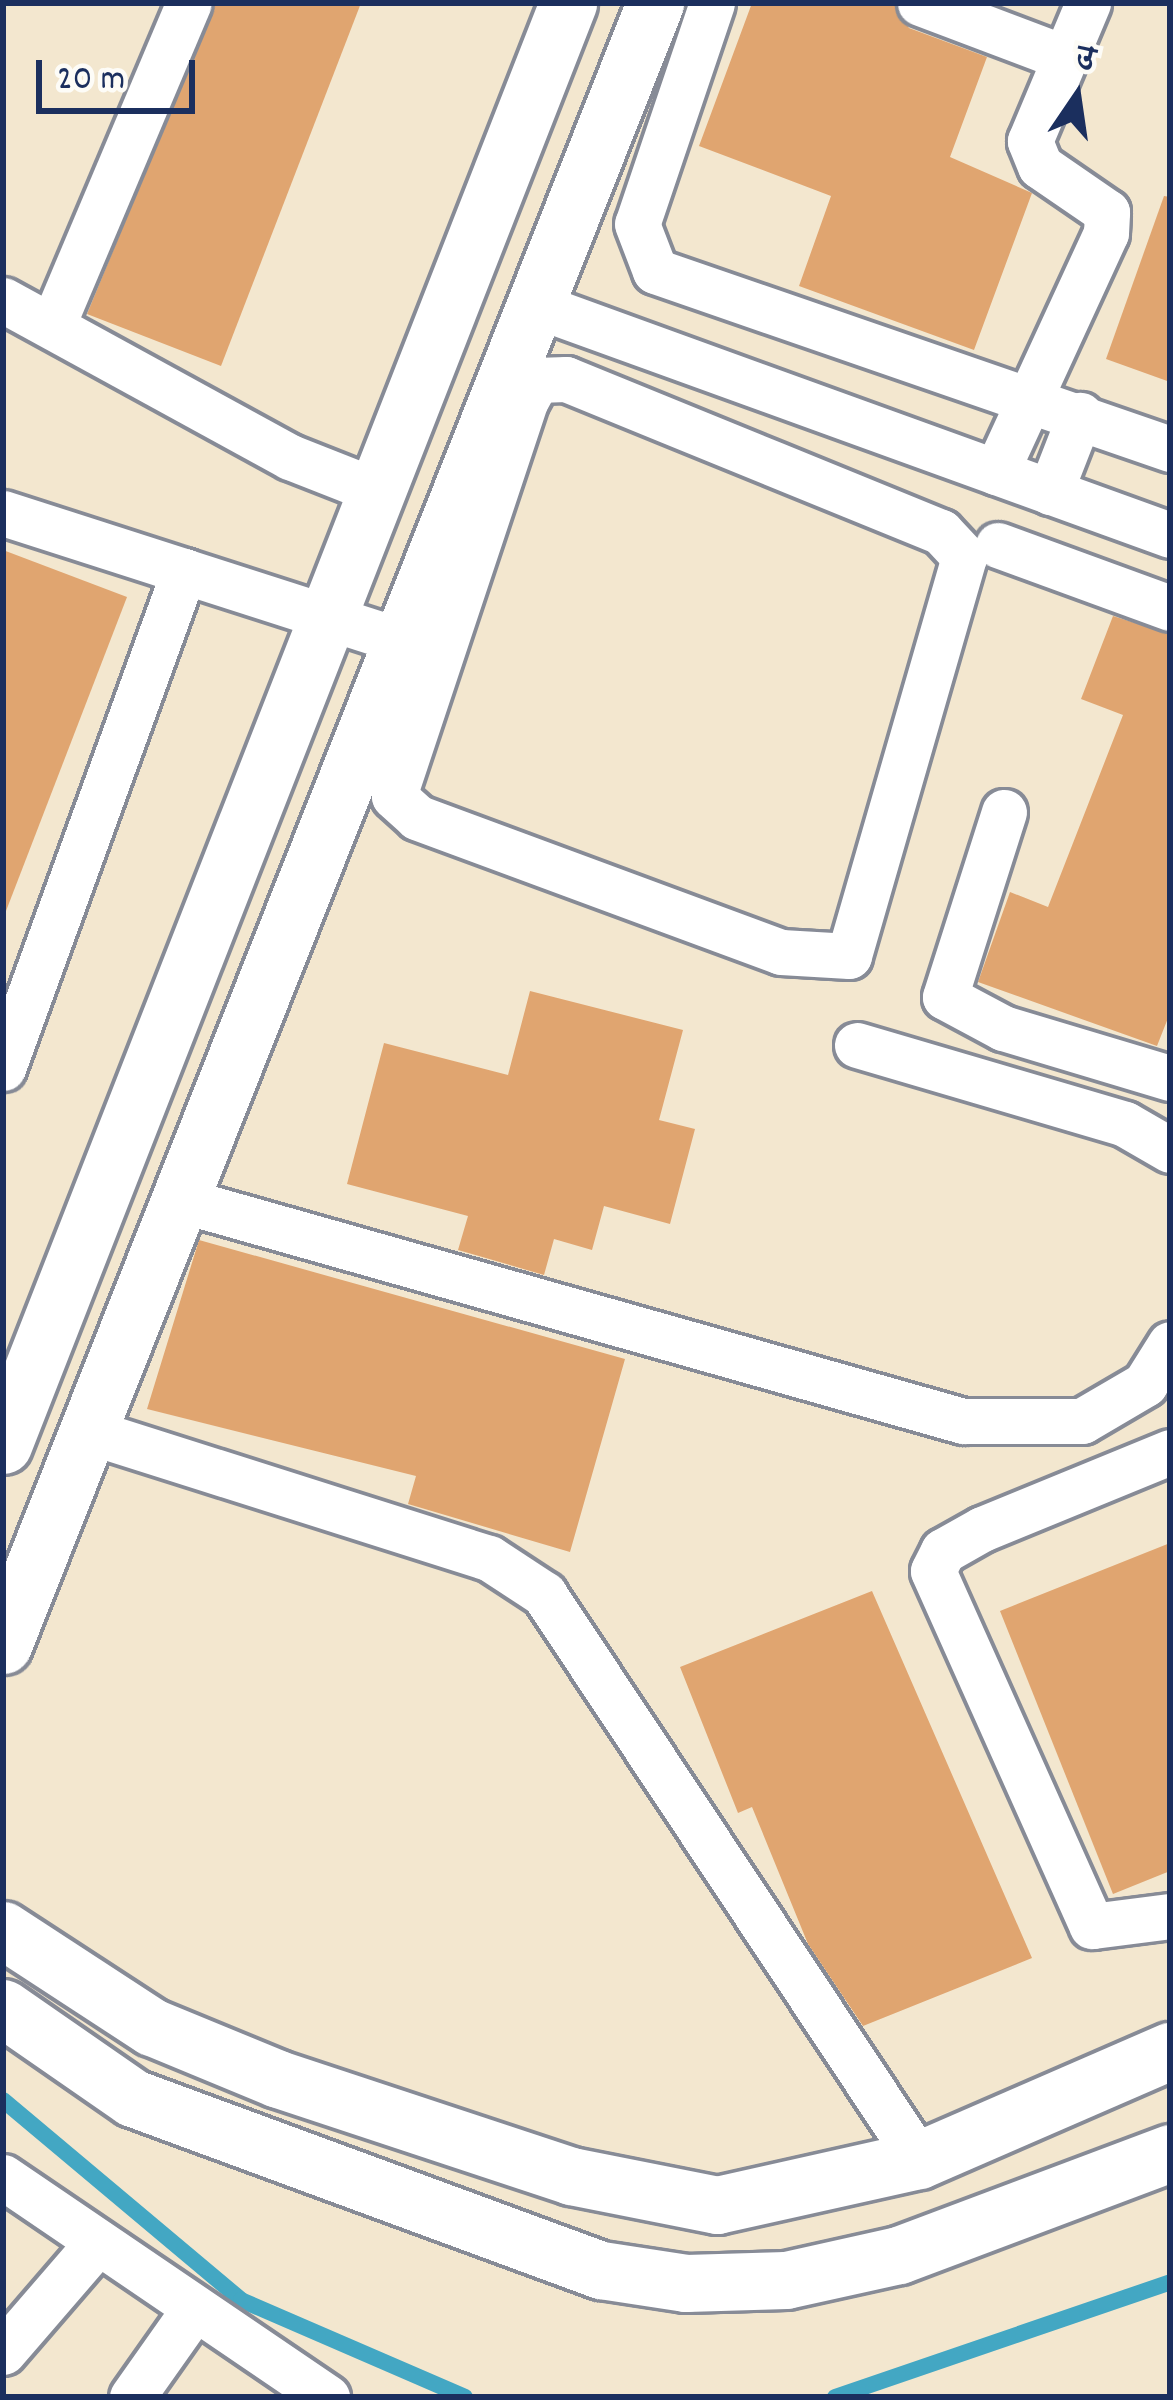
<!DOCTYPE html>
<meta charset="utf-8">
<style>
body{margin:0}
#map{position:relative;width:1173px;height:2400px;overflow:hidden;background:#f3e7cf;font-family:Dekko,"Playpen Sans Deva",sans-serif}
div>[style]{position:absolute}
.stream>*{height:16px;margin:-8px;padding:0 8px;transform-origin:8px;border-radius:8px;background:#43a7c3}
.building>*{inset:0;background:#e0a570}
.roads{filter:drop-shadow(3px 0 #878b96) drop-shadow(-3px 0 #878b96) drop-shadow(0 3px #878b96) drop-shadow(0 -3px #878b96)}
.minor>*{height:45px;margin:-22.5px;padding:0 22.5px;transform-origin:22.5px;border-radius:22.5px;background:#fff}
.tertiary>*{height:57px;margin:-28.5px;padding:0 28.5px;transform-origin:28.5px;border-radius:28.5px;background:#fff}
span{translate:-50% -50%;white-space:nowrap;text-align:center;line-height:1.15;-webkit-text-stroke:12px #fdfcf7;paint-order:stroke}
.frame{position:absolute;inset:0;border:6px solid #1b2f5e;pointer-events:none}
.north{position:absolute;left:1017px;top:36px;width:120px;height:120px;-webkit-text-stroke:9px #fdfcf7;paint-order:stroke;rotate:13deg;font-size:33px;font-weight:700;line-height:48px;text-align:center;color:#1b2f5e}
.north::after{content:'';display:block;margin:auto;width:42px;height:54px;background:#1b2f5e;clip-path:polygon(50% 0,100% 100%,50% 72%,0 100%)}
.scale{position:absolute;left:36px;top:60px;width:159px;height:54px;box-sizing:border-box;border:6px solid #1b2f5e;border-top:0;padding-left:15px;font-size:36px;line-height:42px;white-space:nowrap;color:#1b2f5e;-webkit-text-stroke:9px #fdfcf7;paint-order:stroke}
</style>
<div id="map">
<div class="stream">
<div style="left:3px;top:2100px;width:311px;rotate:40deg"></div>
<div style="left:241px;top:2300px;width:244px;rotate:23.4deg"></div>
<div style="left:835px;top:2397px;width:354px;rotate:-18.9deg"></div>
</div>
<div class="building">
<div style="clip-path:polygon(215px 3px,361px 3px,221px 366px,87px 314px)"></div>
<div style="clip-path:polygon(752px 3px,894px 3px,909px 28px,987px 57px,950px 157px,1032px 193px,974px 350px,799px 286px,831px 196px,699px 146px)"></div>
<div style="clip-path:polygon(1164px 196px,1170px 197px,1170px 382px,1106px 359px)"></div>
<div style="clip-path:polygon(3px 550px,127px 597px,6px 911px,3px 910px)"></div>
<div style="clip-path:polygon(1113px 616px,1170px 634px,1170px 1013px,1157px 1046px,978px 982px,1010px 892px,1048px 907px,1123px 715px,1081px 699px)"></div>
<div style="clip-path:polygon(530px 991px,683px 1030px,659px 1120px,695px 1129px,670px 1224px,604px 1206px,592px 1250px,554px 1239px,544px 1275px,458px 1250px,468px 1216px,347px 1184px,384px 1043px,508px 1075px)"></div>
<div style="clip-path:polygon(199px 1240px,625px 1359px,570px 1552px,408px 1504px,416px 1476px,147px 1409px)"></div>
<div style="clip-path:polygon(1170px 1543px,1170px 1871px,1113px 1894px,1000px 1611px)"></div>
<div style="clip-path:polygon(872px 1591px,1032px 1958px,863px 2026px,808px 1944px,752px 1807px,738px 1813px,680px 1667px)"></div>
</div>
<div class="roads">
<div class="minor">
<div style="left:712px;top:3px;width:233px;rotate:108.7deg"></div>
<div style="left:637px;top:224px;width:50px;rotate:69deg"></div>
<div style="left:655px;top:271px;width:545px;rotate:19.07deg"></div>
<div style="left:920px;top:3px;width:153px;rotate:20.7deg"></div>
<div style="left:3px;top:300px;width:327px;rotate:28.7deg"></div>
<div style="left:290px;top:457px;width:96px;rotate:21.5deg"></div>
<div style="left:538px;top:306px;width:672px;rotate:19.92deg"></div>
<div style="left:54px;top:322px;width:346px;rotate:-67.1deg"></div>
<div style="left:566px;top:379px;width:405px;rotate:22.2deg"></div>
<div style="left:941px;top:532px;width:34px;rotate:47deg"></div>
<div style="left:964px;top:557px;width:415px;rotate:106.1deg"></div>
<div style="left:849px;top:956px;width:68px;rotate:-176.6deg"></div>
<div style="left:781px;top:952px;width:388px;rotate:-159.7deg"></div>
<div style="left:417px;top:817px;width:31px;rotate:-138deg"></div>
<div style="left:394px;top:796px;width:417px;rotate:-71.6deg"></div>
<div style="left:526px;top:400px;width:23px;rotate:-61deg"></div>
<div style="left:537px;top:380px;width:29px;rotate:-2deg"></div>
<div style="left:996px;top:472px;width:263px;rotate:-65.3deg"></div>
<div style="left:1106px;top:233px;width:21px;rotate:-87deg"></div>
<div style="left:1107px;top:212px;width:81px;rotate:-145.5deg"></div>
<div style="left:1040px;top:166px;width:27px;rotate:-112deg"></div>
<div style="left:1030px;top:141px;width:150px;rotate:-67.2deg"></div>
<div style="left:1050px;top:492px;width:83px;rotate:-68.7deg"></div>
<div style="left:3px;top:513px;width:453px;rotate:17.8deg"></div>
<div style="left:998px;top:545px;width:183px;rotate:20.1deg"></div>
<div style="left:1004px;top:812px;width:194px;rotate:107.7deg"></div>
<div style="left:945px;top:997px;width:66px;rotate:28.1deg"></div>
<div style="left:1003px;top:1028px;width:174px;rotate:16.7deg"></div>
<div style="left:857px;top:1045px;width:279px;rotate:16.4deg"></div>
<div style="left:1125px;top:1124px;width:52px;rotate:30deg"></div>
<div style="left:3px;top:1068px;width:529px;rotate:-69.99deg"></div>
<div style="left:181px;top:1200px;width:813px;rotate:15.78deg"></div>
<div style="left:963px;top:1421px;width:119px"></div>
<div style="left:1082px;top:1421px;width:73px;rotate:-30.4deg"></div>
<div style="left:1145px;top:1384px;width:47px;rotate:-58deg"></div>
<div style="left:88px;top:1431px;width:421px;rotate:17.6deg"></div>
<div style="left:489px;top:1558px;width:66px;rotate:33.2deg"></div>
<div style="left:544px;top:1594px;width:679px;rotate:56.47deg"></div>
<div style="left:1170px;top:1452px;width:203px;rotate:157.7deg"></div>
<div style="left:982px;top:1529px;width:45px;rotate:150.6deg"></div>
<div style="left:943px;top:1551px;width:22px;rotate:117deg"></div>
<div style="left:933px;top:1571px;width:389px;rotate:65.9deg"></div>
<div style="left:1092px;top:1926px;width:79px;rotate:-7.3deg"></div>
<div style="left:3px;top:2177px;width:392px;rotate:34.2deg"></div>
<div style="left:3px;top:2352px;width:145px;rotate:-49.2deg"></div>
<div style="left:132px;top:2397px;width:108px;rotate:-54.8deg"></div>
</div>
<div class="tertiary">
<div style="left:3px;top:1445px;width:1549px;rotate:-68.6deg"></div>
<div style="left:3px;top:1645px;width:1767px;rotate:-68.34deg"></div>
<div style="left:3px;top:1930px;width:178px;rotate:33.1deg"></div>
<div style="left:152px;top:2027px;width:136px;rotate:22.4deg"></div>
<div style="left:278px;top:2079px;width:309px;rotate:18.3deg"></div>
<div style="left:571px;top:2176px;width:149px;rotate:11.2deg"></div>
<div style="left:717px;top:2205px;width:207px;rotate:-12.6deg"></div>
<div style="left:919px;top:2160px;width:274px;rotate:-23.5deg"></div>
<div style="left:3px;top:2008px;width:158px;rotate:34.7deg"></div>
<div style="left:133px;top:2098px;width:499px;rotate:20.2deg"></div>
<div style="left:601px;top:2270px;width:86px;rotate:8.7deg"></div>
<div style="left:686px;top:2283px;width:100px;rotate:-1.7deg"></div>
<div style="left:786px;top:2280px;width:116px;rotate:-12.5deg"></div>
<div style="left:899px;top:2255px;width:290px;rotate:-20.6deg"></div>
</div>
</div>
<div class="frame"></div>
<div class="north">उ</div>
<div class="scale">20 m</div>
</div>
